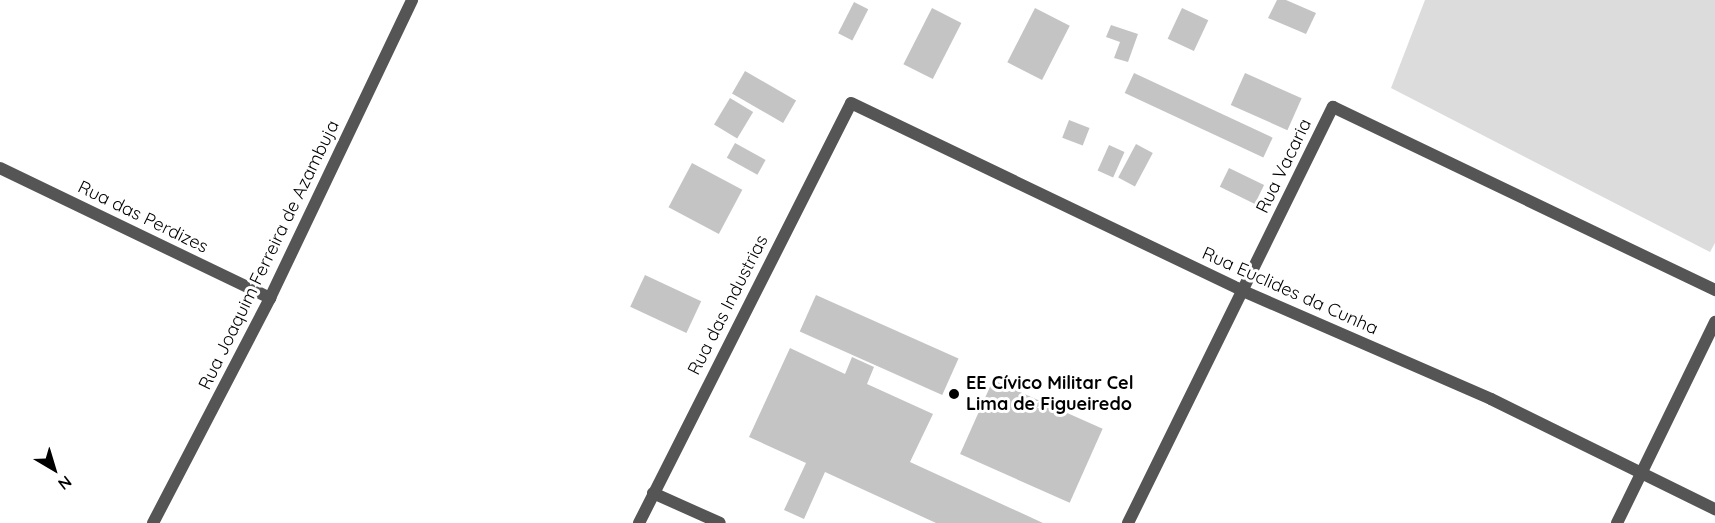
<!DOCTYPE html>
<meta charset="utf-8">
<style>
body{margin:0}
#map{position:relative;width:1715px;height:523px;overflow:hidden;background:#fff;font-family:Quicksand,sans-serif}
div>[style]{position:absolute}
.green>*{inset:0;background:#dcdcdc}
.building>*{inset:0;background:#c4c4c4;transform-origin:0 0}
.minor>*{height:12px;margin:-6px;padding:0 6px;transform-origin:6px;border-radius:6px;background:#555}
.tertiary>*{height:12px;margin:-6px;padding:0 6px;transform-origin:6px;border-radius:6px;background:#555}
.dots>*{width:16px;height:16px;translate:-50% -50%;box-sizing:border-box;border:3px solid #fff;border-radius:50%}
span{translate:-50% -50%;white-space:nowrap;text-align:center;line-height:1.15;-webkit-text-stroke:6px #fff;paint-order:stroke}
.street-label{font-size:18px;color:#000}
.poi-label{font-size:18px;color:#000;font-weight:700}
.left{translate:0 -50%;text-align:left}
.north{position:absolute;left:24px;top:439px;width:60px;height:60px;-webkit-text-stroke:4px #fff;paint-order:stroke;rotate:142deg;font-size:16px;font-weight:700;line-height:24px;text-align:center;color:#000}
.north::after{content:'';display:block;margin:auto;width:21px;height:27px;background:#000;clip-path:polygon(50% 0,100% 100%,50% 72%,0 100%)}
</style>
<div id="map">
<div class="green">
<div style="clip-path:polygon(1425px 0,1715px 0,1715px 243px,1710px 252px,1391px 88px)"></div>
</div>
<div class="building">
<div style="clip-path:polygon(1277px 0,1286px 0,1316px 13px,1306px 34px,1268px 18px)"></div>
<div style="left:854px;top:2px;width:16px;height:35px;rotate:27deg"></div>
<div style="left:932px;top:8px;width:33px;height:63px;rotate:27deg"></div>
<div style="left:1035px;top:8px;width:39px;height:61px;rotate:27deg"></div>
<div style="left:1182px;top:8px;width:29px;height:34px;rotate:25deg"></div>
<div style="clip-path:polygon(1111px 25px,1138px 34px,1128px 62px,1114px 58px,1120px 42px,1106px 37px)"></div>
<div style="left:745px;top:71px;width:59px;height:26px;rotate:30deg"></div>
<div style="left:1134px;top:73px;width:153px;height:22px;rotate:25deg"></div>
<div style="left:1245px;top:73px;width:62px;height:35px;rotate:24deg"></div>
<div style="left:730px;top:98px;width:27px;height:31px;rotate:31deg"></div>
<div style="left:1069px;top:120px;width:22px;height:19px;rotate:21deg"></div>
<div style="left:735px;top:143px;width:35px;height:17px;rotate:29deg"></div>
<div style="left:1136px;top:144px;width:19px;height:38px;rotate:28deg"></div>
<div style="left:1109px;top:145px;width:17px;height:28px;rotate:24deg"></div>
<div style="left:692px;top:163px;width:57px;height:50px;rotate:28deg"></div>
<div style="left:1229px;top:168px;width:39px;height:21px;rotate:26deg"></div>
<div style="left:645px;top:275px;width:62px;height:35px;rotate:25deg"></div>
<div style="left:816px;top:295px;width:156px;height:40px;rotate:24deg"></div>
<div style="clip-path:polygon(790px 348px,845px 374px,852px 357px,874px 367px,867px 384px,933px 414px,910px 462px,1043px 523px,936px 523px,825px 472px,804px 519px,784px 510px,806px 463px,749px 437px)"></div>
<div style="left:993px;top:380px;width:120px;height:81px;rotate:24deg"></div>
</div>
<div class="minor">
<div style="left:0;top:168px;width:300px;rotate:25.7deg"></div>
<div style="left:653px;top:493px;width:73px;rotate:24.1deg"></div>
<div style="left:639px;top:523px;width:470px;rotate:-63.2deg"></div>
<div style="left:851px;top:103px;width:435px;rotate:25.6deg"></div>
<div style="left:1243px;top:291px;width:270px;rotate:23.5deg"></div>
<div style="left:1491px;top:399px;width:250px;rotate:26.2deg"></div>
<div style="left:1128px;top:523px;width:464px;rotate:-63.8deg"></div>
<div style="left:1333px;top:107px;width:424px;rotate:25.6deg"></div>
<div style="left:1617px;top:523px;width:224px;rotate:-64deg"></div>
</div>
<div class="tertiary">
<div style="left:153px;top:523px;width:254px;rotate:-62.5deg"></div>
<div style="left:270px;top:298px;width:330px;rotate:-64.5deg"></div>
</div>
<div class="dots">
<div style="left:954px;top:394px;background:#000"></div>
</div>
<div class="street-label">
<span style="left:1284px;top:166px;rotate:-64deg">Rua Vacaria</span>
<span style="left:143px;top:217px;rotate:26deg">Rua das Perdizes</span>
<span style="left:269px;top:255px;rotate:-64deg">Rua Joaquim Ferreira de Azambuja</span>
<span style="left:1290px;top:291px;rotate:24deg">Rua Euclides da Cunha</span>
<span style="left:728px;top:305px;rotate:-63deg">Rua das Industrias</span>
</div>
<div class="poi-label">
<span class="left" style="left:966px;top:394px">EE Cívico Militar Cel<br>Lima de Figueiredo</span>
</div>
<div class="north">N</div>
</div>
